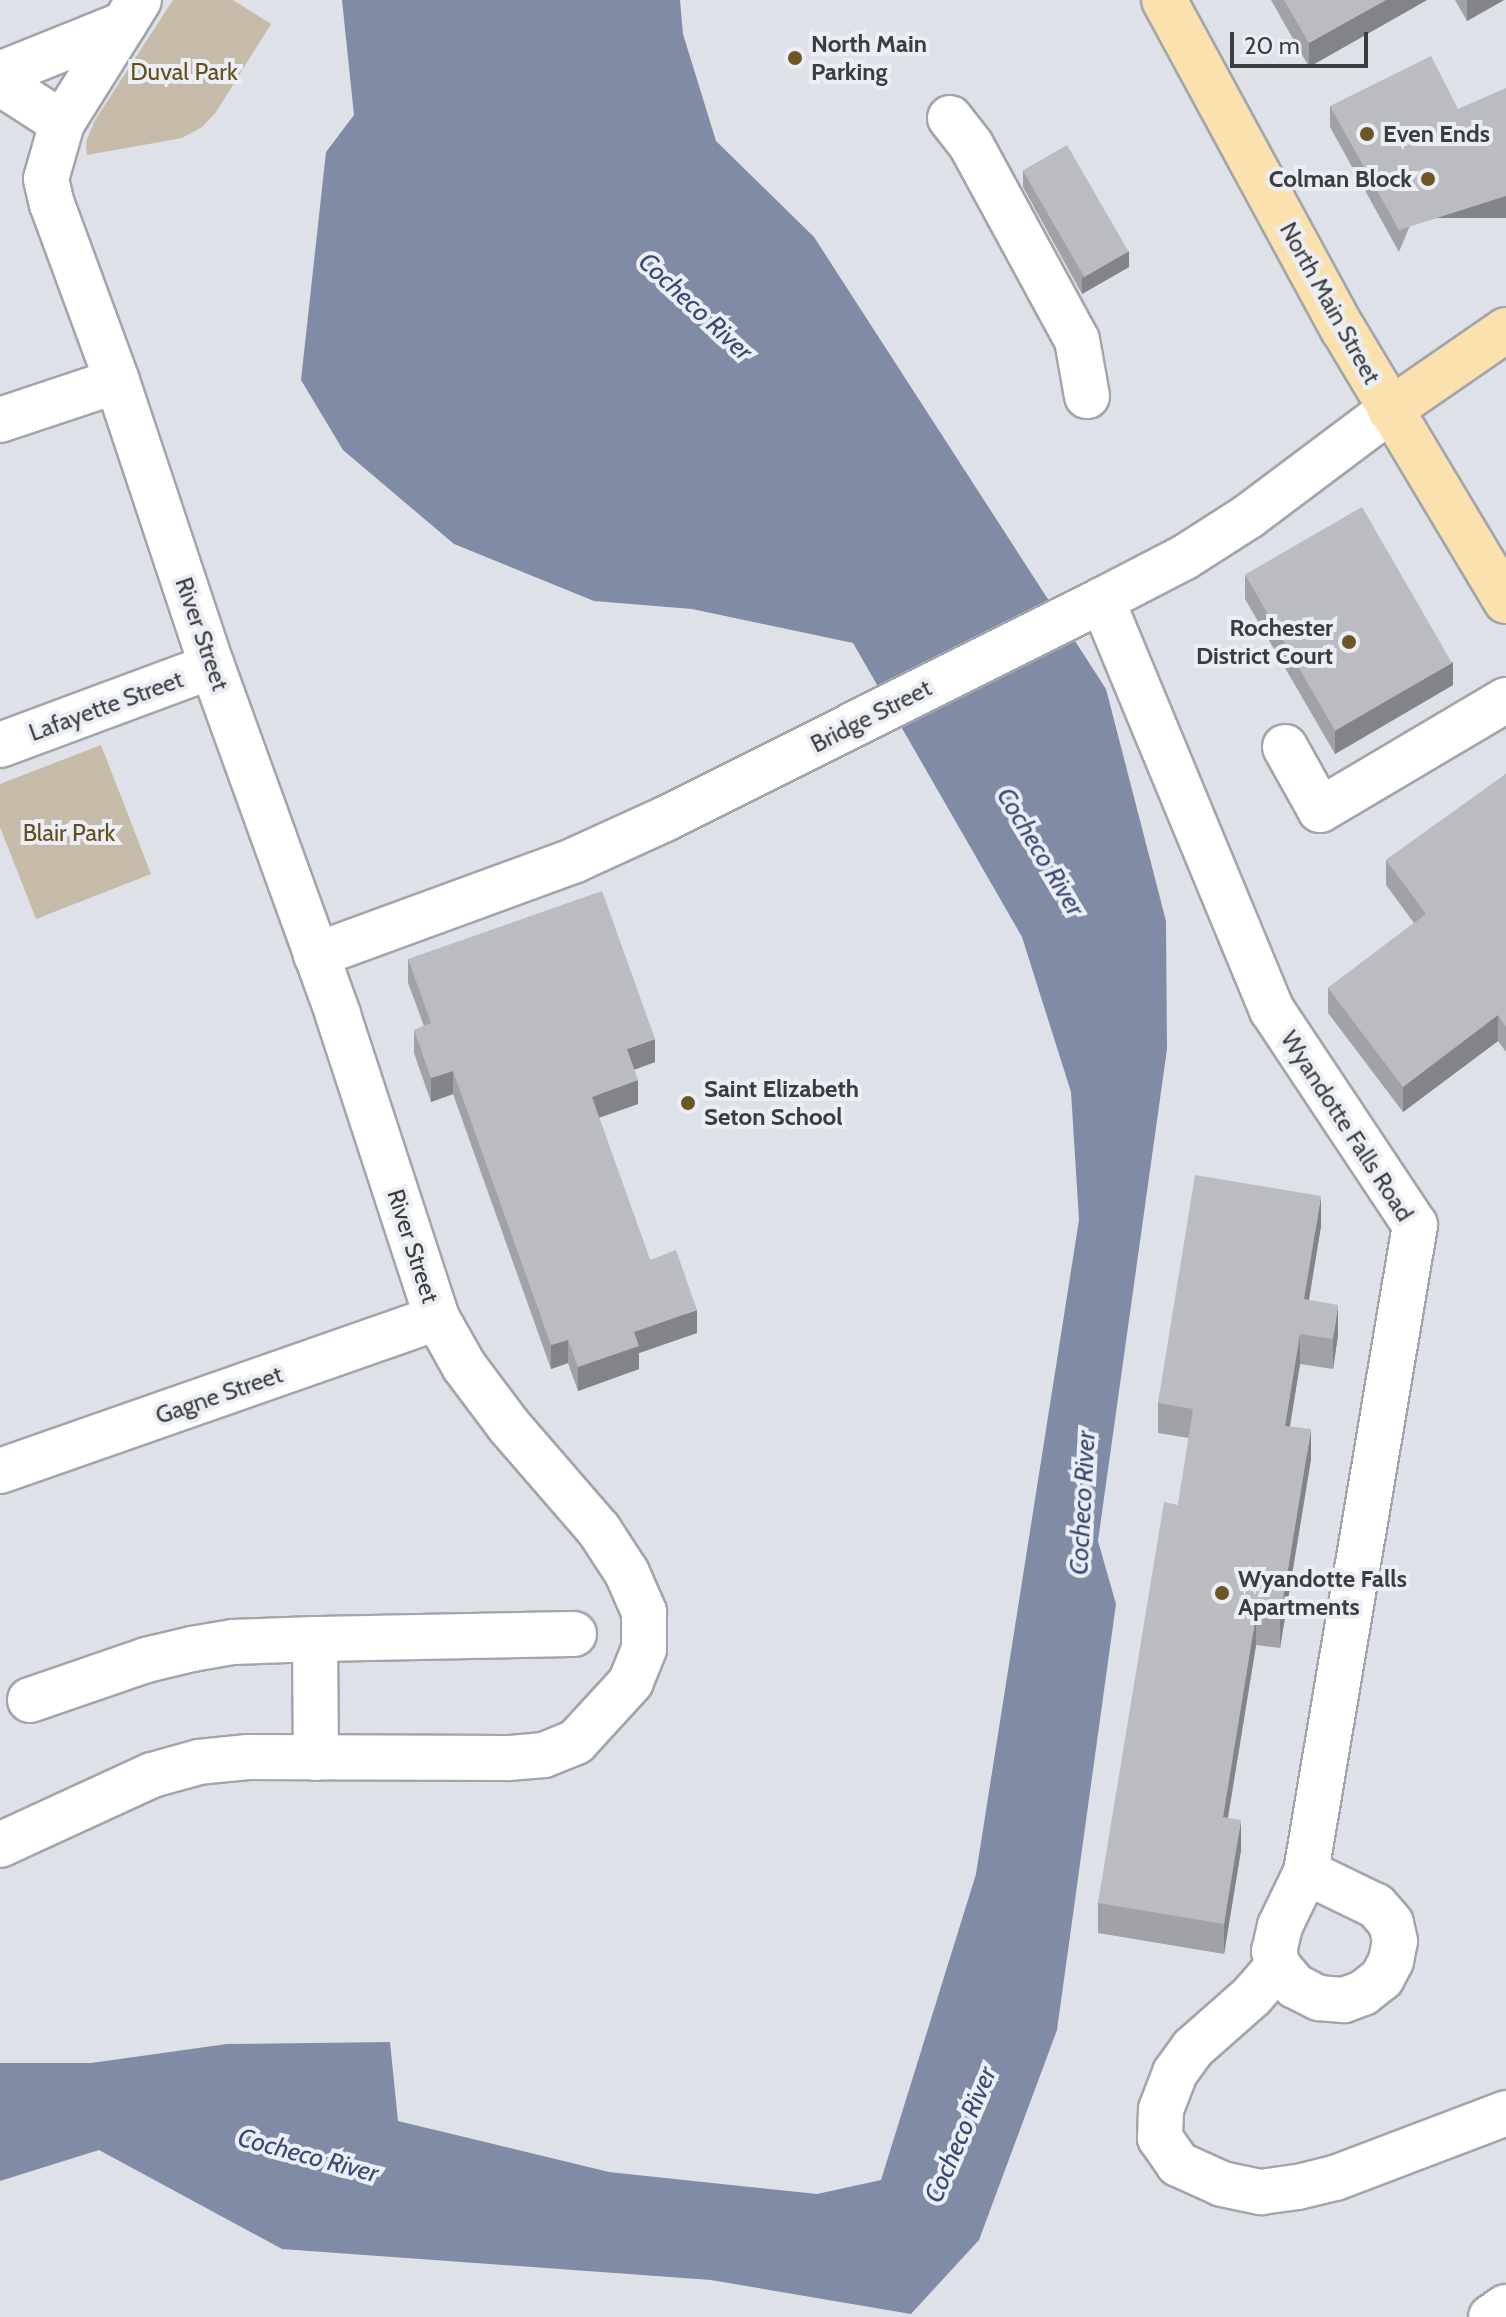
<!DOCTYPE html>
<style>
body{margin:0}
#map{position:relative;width:1506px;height:2317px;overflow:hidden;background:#dee1e7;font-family:Cabin,sans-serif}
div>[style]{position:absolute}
.green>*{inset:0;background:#c5bba8}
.water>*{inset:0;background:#808ca6}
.roads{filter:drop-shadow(2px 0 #a2a5ab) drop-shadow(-2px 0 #a2a5ab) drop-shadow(0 2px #a2a5ab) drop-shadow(0 -2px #a2a5ab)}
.minor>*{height:44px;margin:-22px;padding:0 22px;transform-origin:22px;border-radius:22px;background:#fff}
.major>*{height:44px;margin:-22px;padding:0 22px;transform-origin:22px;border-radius:22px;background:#fbe1ae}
.wall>*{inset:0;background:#a0a2a7}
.shaded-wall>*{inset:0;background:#828488;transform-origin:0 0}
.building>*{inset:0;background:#babcc2;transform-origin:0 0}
.dots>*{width:22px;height:22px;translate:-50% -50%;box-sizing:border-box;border:4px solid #ebeef4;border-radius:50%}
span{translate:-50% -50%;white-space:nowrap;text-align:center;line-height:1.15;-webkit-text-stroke:8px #ebeef4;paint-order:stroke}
.poi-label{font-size:24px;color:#3c3d3f;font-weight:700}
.left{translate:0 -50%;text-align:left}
.right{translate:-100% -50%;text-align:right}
.park-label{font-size:24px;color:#654e1d}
.street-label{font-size:24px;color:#3c3d3f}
.water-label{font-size:26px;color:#394a73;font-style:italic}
.scale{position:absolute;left:1230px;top:32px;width:138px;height:36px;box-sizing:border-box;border:4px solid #3c3d3f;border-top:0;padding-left:10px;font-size:24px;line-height:28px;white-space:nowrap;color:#3c3d3f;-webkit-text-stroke:6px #ebeef4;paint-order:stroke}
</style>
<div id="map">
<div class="green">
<div style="clip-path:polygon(173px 0,233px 0,271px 24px,216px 112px,202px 127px,182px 138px,87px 155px,86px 142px,95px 120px)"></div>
<div style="clip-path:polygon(101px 745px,151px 874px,36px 919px,0 827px,0 784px)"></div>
</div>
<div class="water">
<div style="clip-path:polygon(342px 0,680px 0,683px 34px,716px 141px,814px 237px,1106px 689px,1166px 921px,1167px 1049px,1098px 1541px,1116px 1604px,1057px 2030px,979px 2240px,911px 2314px,711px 2280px,282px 2249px,99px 2150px,0 2181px,0 2063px,91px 2063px,227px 2044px,390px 2042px,398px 2121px,609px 2172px,817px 2194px,881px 2180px,976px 1874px,1079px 1220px,1071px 1092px,1022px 937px,853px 643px,692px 609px,594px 601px,454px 544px,343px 450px,301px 380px,326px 152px,354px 115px)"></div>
</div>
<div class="roads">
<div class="minor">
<div style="left:0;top:74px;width:134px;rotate:-22deg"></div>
<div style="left:124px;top:24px;width:28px;rotate:-58deg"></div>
<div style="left:0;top:83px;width:74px;rotate:32.8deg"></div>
<div style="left:62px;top:123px;width:58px;rotate:105.9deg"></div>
<div style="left:46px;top:179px;width:26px;rotate:77deg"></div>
<div style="left:52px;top:204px;width:189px;rotate:69.8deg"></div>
<div style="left:117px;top:381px;width:300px;rotate:71.6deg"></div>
<div style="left:212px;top:666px;width:371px;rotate:70.1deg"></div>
<div style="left:338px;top:1015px;width:319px;rotate:71.9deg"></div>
<div style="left:437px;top:1318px;width:55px;rotate:60.6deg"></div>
<div style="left:464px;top:1366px;width:75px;rotate:53.1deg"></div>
<div style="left:509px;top:1426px;width:138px;rotate:49.1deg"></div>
<div style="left:599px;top:1530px;width:51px;rotate:56.9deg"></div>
<div style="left:627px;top:1573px;width:43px;rotate:66.4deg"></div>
<div style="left:644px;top:1612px;width:37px;rotate:90deg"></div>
<div style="left:644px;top:1649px;width:35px;rotate:112deg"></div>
<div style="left:631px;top:1682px;width:81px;rotate:132.5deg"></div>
<div style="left:576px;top:1742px;width:35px;rotate:158deg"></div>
<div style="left:544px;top:1755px;width:36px;rotate:175deg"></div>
<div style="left:508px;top:1758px;width:260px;rotate:-179.8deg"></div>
<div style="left:248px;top:1757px;width:49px;rotate:174.2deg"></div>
<div style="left:199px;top:1762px;width:49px;rotate:164.5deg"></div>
<div style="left:152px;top:1775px;width:167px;rotate:155.3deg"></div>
<div style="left:950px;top:118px;width:34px;rotate:52deg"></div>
<div style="left:971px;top:145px;width:222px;rotate:61.5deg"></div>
<div style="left:1077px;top:340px;width:57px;rotate:79.9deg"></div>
<div style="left:62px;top:123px;width:117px;rotate:-57.9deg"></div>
<div style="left:0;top:420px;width:123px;rotate:-18.4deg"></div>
<div style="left:1102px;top:600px;width:444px;rotate:67.5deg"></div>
<div style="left:1272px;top:1010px;width:258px;rotate:56.4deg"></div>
<div style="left:1415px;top:1225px;width:656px;rotate:99.56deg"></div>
<div style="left:1306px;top:1872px;width:60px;rotate:115.7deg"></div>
<div style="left:1280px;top:1926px;width:26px;rotate:103deg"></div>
<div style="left:1274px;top:1951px;width:16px;rotate:75deg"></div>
<div style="left:1278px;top:1966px;width:26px;rotate:50deg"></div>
<div style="left:1295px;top:1986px;width:27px;rotate:27deg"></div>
<div style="left:1319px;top:1998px;width:25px;rotate:5deg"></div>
<div style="left:1344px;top:2000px;width:20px;rotate:-20deg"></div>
<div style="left:1363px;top:1993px;width:24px;rotate:-38deg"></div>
<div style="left:1382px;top:1978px;width:19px;rotate:-62deg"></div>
<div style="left:1391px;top:1961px;width:20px;rotate:-79deg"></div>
<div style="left:1395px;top:1941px;width:18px;rotate:-103deg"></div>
<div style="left:1391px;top:1923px;width:23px;rotate:-131deg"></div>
<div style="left:1376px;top:1906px;width:78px;rotate:-154.1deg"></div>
<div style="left:0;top:745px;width:226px;rotate:-20.4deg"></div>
<div style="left:1285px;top:747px;width:72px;rotate:60.9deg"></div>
<div style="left:1320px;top:810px;width:216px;rotate:-30.6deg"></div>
<div style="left:316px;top:955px;width:276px;rotate:-20.1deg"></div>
<div style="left:575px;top:860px;width:99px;rotate:-24.5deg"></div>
<div style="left:665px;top:819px;width:489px;rotate:-26.6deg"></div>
<div style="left:1102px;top:600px;width:93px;rotate:-27.4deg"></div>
<div style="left:1185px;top:557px;width:76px;rotate:-32.6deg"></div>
<div style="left:1249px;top:516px;width:176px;rotate:-36.9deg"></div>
<div style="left:0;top:1471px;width:463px;rotate:-19.3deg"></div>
<div style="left:30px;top:1700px;width:123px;rotate:-19deg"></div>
<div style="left:146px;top:1660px;width:47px;rotate:-13.4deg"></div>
<div style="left:192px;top:1649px;width:42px;rotate:-9.7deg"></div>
<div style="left:233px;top:1642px;width:82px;rotate:-2.1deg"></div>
<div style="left:316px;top:1758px;width:119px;rotate:-90.5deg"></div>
<div style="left:315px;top:1639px;width:259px;rotate:-1.1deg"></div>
<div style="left:1278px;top:1966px;width:40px;rotate:131deg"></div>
<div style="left:1252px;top:1996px;width:79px;rotate:138.6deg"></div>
<div style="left:1193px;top:2048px;width:31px;rotate:126deg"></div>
<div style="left:1175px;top:2073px;width:39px;rotate:111deg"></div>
<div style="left:1161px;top:2109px;width:29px;rotate:92deg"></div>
<div style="left:1160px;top:2138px;width:32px;rotate:55deg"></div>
<div style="left:1178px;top:2164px;width:48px;rotate:24.4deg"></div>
<div style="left:1222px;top:2184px;width:40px;rotate:12deg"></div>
<div style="left:1261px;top:2192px;width:37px;rotate:-8deg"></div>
<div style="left:1298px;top:2187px;width:38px;rotate:-14deg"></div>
<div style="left:1335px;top:2178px;width:183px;rotate:-20.8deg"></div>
<div style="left:1491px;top:2317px;width:18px;rotate:-34deg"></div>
</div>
<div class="major">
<div style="left:1164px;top:0;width:375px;rotate:61.5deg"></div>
<div style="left:1343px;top:329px;width:317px;rotate:59.1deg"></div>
<div style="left:1390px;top:410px;width:141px;rotate:-34.6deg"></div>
</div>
</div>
<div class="wall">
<div style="clip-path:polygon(1271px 0,1427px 0,1309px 67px)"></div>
<div style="clip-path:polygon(1455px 0,1504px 0,1467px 21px)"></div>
<div style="clip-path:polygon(1330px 106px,1458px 109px,1399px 252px,1330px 127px)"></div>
<div style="clip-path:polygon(1023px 171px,1129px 267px,1082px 294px,1023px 187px)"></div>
<div style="clip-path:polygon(1245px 575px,1453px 685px,1335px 754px,1245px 599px)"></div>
<div style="clip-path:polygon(1506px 774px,1506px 1052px,1498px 1041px,1403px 1112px,1328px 1013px,1328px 988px,1414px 923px,1386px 885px,1386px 860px)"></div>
<div style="clip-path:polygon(408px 959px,655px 1062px,634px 1070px,638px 1104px,599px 1118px,650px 1260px,697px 1333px,639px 1353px,639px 1369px,578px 1391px,568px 1363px,551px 1369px,453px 1094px,431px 1102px,414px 1053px,414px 1030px,424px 1026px,408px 983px)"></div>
<div style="clip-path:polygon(1321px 1226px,1309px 1300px,1338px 1335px,1333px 1369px,1300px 1364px,1290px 1426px,1311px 1459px,1280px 1648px,1256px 1645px,1228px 1818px,1241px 1850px,1224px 1954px,1098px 1933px,1098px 1903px,1178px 1505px,1189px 1438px,1158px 1433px,1158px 1403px)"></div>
</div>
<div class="shaded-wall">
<div style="clip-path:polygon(1386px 0,1427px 0,1309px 67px,1309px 43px)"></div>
<div style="clip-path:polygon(1467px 0,1504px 0,1467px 21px)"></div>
<div style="left:1506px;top:196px;width:22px;height:112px;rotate:90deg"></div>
<div style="clip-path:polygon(1129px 251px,1129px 267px,1082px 294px,1082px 278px)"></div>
<div style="clip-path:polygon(1453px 662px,1453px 685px,1335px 754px,1335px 731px)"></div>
<div style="clip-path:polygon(1498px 1015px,1498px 1041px,1403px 1112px,1403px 1087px)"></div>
<div style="clip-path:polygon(655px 1039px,655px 1062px,627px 1072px,627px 1049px)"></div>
<div style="clip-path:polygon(453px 1071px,453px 1094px,431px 1102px,431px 1078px)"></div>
<div style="clip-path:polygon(638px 1080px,638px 1104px,592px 1120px,592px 1097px)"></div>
<div style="clip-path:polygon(1321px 1196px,1321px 1226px,1304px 1329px,1304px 1299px)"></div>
<div style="clip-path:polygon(1338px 1305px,1338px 1335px,1333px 1369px,1333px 1339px)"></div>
<div style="clip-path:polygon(697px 1310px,697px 1333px,639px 1353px,639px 1369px,578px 1391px,578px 1367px,634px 1332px)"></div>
<div style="clip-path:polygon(1300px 1334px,1300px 1364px,1285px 1455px,1285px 1426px)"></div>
<div style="clip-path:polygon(568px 1340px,568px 1363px,551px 1369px,551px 1345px)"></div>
<div style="clip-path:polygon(1311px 1429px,1311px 1459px,1280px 1648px,1280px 1618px)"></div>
<div style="clip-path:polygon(1256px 1615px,1256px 1645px,1223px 1847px,1223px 1817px)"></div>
<div style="clip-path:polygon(1241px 1820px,1241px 1850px,1224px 1954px,1224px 1924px)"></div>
</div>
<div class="building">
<div style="clip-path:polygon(1284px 0,1386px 0,1309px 43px)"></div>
<div style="clip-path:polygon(1431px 56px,1458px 109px,1506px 88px,1506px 196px,1399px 230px,1330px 106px)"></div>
<div style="left:1067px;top:145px;width:123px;height:51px;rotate:60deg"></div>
<div style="left:1362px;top:507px;width:180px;height:135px;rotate:60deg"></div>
<div style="clip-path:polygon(1506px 774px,1506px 1027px,1498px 1015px,1403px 1087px,1328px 988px,1426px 914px,1386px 860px)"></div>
<div style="clip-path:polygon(602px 891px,655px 1039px,627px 1049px,638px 1080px,592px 1097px,650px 1260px,676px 1250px,697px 1310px,634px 1332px,639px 1346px,578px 1367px,568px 1340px,551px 1345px,453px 1071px,431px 1078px,414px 1030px,431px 1023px,408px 959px)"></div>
<div style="clip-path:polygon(1195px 1175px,1321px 1196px,1304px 1299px,1338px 1305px,1333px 1339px,1300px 1334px,1285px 1426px,1311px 1429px,1280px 1618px,1256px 1615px,1223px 1817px,1241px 1820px,1224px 1924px,1098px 1903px,1164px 1502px,1178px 1505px,1193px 1409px,1158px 1403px)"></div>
</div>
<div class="dots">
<div style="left:795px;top:58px;background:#6d5626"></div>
<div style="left:1367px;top:134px;background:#6d5626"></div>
<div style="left:1428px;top:179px;background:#6d5626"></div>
<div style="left:1349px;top:642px;background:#6d5626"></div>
<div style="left:688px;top:1103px;background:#6d5626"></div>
<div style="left:1222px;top:1593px;background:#6d5626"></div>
</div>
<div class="poi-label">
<span class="left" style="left:811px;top:58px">North Main<br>Parking</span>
<span class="left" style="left:1383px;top:134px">Even Ends</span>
<span class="right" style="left:1412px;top:179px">Colman Block</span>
<span class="right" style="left:1333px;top:642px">Rochester<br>District Court</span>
<span class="left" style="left:704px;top:1103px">Saint Elizabeth<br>Seton School</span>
<span class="left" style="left:1238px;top:1593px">Wyandotte Falls<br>Apartments</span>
</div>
<div class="park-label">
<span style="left:184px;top:72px">Duval Park</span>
<span style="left:69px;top:833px">Blair Park</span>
</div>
<div class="street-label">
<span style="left:1330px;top:303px;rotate:61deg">North Main Street</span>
<span style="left:202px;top:634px;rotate:71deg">River Street</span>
<span style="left:106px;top:706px;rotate:-20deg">Lafayette Street</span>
<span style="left:871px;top:716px;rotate:-27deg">Bridge Street</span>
<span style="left:1347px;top:1126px;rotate:57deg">Wyandotte Falls Road</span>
<span style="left:413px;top:1246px;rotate:72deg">River Street</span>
<span style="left:219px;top:1395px;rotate:-19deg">Gagne Street</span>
</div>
<div class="water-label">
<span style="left:695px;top:307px;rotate:43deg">Cocheco River</span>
<span style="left:1040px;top:852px;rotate:59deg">Cocheco River</span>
<span style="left:1083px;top:1503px;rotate:-87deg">Cocheco River</span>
<span style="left:961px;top:2135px;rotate:-67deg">Cocheco River</span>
<span style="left:308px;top:2156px;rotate:15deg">Cocheco River</span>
</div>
<div class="scale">20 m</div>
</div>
